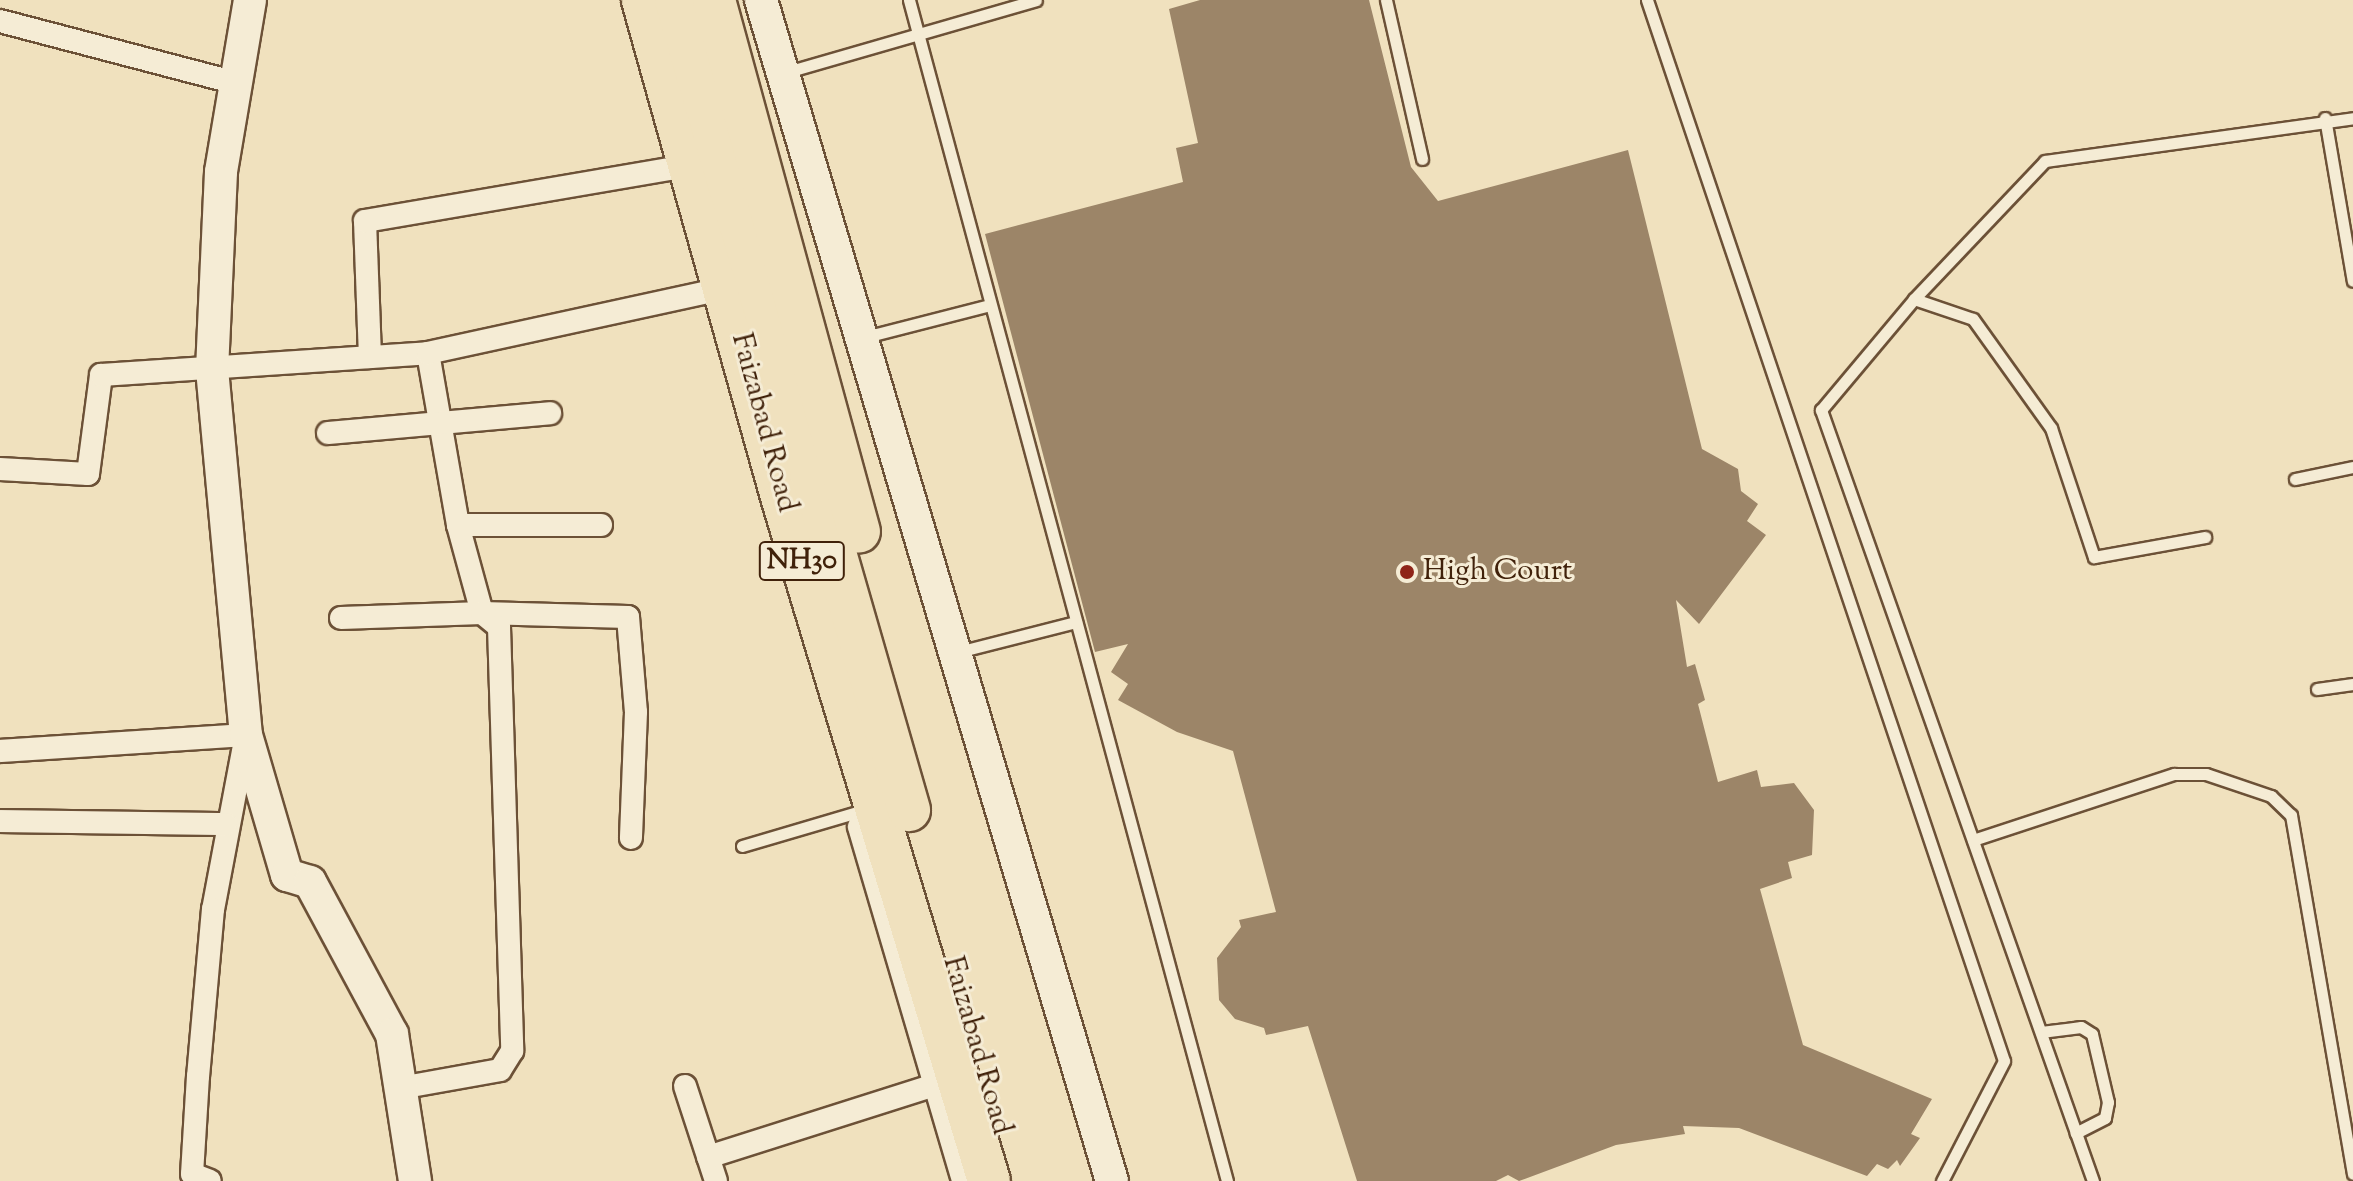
<!DOCTYPE html>
<style>
body{margin:0}
#map{position:relative;width:2353px;height:1181px;overflow:hidden;background:#f0e1be;font-family:"Sorts Mill Goudy",serif}
div>[style]{position:absolute}
.building>*{inset:0;background:#9c8568}
.roads{filter:drop-shadow(2px 0 #6c5137) drop-shadow(-2px 0 #6c5137) drop-shadow(0 2px #6c5137) drop-shadow(0 -2px #6c5137)}
.lane>*{height:11px;margin:-5.5px;padding:0 5.5px;transform-origin:5.5px;border-radius:5.5px;background:#f5ecd5}
.street>*{height:22px;margin:-11px;padding:0 11px;transform-origin:11px;border-radius:11px;background:#f5ecd5}
.secondary>*{height:32px;margin:-16px;padding:0 16px;transform-origin:16px;border-radius:16px;background:#f5ecd5}
.highway>*{height:42px;margin:-21px;padding:0 21px;transform-origin:21px;border-radius:21px;background:#f0e1be}
.dots>*{width:22px;height:22px;translate:-50% -50%;box-sizing:border-box;border:4px solid #f5ecd5;border-radius:50%}
span{translate:-50% -50%;white-space:nowrap;text-align:center;line-height:1.15;-webkit-text-stroke:6px #f5ecd5;paint-order:stroke}
.shield-label span{padding:2px 6px;background:#f5ecd5;border:2px solid;border-radius:6px;-webkit-text-stroke-width:0}
.shield-label{font-size:28px;color:#40210a;font-weight:700}
.street-label{font-size:30px;color:#40210a}
.poi-label{font-size:30px;color:#40210a}
.left{translate:0 -50%;text-align:left}
</style>
<div id="map">
<div class="building">
<div style="clip-path:polygon(1200px 0,1369px 0,1411px 167px,1438px 201px,1628px 150px,1702px 449px,1738px 469px,1741px 491px,1758px 504px,1747px 521px,1766px 535px,1699px 624px,1676px 600px,1687px 667px,1695px 664px,1705px 700px,1698px 704px,1718px 782px,1757px 770px,1761px 787px,1794px 783px,1814px 810px,1812px 855px,1788px 862px,1792px 878px,1760px 889px,1803px 1045px,1932px 1099px,1911px 1134px,1920px 1138px,1900px 1166px,1897px 1160px,1888px 1169px,1877px 1164px,1867px 1176px,1739px 1128px,1683px 1126px,1685px 1134px,1616px 1145px,1519px 1181px,1508px 1175px,1496px 1181px,1357px 1181px,1308px 1026px,1266px 1035px,1264px 1028px,1235px 1019px,1219px 1000px,1217px 958px,1241px 927px,1239px 920px,1276px 912px,1233px 751px,1177px 732px,1118px 700px,1128px 684px,1111px 672px,1128px 644px,1095px 652px,985px 234px,1183px 182px,1176px 148px,1198px 143px,1169px 9px)"></div>
</div>
<div class="roads">
<div class="lane">
<div style="left:909px;top:0;width:1223px;rotate:74.93deg"></div>
<div style="left:1386px;top:0;width:163px;rotate:77.2deg"></div>
<div style="left:1647px;top:0;width:1119px;rotate:71.4deg"></div>
<div style="left:2004px;top:1061px;width:135px;rotate:117.3deg"></div>
<div style="left:787px;top:72px;width:259px;rotate:-16.1deg"></div>
<div style="left:2325px;top:118px;width:165px;rotate:80.3deg"></div>
<div style="left:1914px;top:299px;width:62px;rotate:18.7deg"></div>
<div style="left:1973px;top:319px;width:134px;rotate:54.4deg"></div>
<div style="left:2051px;top:428px;width:136px;rotate:71.6deg"></div>
<div style="left:2094px;top:557px;width:113px;rotate:-10.2deg"></div>
<div style="left:865px;top:337px;width:129px;rotate:-14.4deg"></div>
<div style="left:2295px;top:479px;width:59px;rotate:-11.7deg"></div>
<div style="left:958px;top:652px;width:122px;rotate:-14.3deg"></div>
<div style="left:2317px;top:689px;width:36px;rotate:-8deg"></div>
<div style="left:1973px;top:840px;width:212px;rotate:-18.2deg"></div>
<div style="left:2174px;top:774px;width:32px"></div>
<div style="left:2206px;top:774px;width:69px;rotate:18.7deg"></div>
<div style="left:2271px;top:796px;width:28px;rotate:44deg"></div>
<div style="left:2291px;top:815px;width:364px;rotate:80.2deg"></div>
<div style="left:742px;top:846px;width:127px;rotate:-16.4deg"></div>
<div style="left:2041px;top:1032px;width:40px;rotate:-7.1deg"></div>
<div style="left:2081px;top:1027px;width:13px;rotate:32deg"></div>
<div style="left:2092px;top:1034px;width:70px;rotate:76.8deg"></div>
<div style="left:2108px;top:1102px;width:16px;rotate:101deg"></div>
<div style="left:2105px;top:1118px;width:33px;rotate:153deg"></div>
<div style="left:2093px;top:1181px;width:818px;rotate:-109.43deg"></div>
<div style="left:1821px;top:410px;width:145px;rotate:-50deg"></div>
<div style="left:1914px;top:299px;width:190px;rotate:-46.5deg"></div>
<div style="left:2045px;top:161px;width:311px;rotate:-7.9deg"></div>
</div>
<div class="street">
<div style="left:0;top:21px;width:244px;rotate:14.7deg"></div>
<div style="left:428px;top:353px;width:175px;rotate:80.1deg"></div>
<div style="left:458px;top:525px;width:91px;rotate:74.7deg"></div>
<div style="left:482px;top:613px;width:146px;rotate:1.6deg"></div>
<div style="left:628px;top:617px;width:95px;rotate:85.2deg"></div>
<div style="left:636px;top:712px;width:126px;rotate:92.3deg"></div>
<div style="left:370px;top:357px;width:136px;rotate:-92.1deg"></div>
<div style="left:365px;top:221px;width:331px;rotate:-9.7deg"></div>
<div style="left:328px;top:433px;width:223px;rotate:-5.1deg"></div>
<div style="left:0;top:469px;width:88px;rotate:3.3deg"></div>
<div style="left:88px;top:474px;width:100px;rotate:-82.5deg"></div>
<div style="left:101px;top:375px;width:328px;rotate:-3.8deg"></div>
<div style="left:428px;top:353px;width:306px;rotate:-12.3deg"></div>
<div style="left:458px;top:525px;width:143px"></div>
<div style="left:341px;top:618px;width:141px;rotate:-2deg"></div>
<div style="left:482px;top:613px;width:22px;rotate:39deg"></div>
<div style="left:499px;top:627px;width:424px;rotate:88.2deg"></div>
<div style="left:512px;top:1051px;width:22px;rotate:122deg"></div>
<div style="left:500px;top:1070px;width:102px;rotate:169.8deg"></div>
<div style="left:0;top:751px;width:247px;rotate:-3.7deg"></div>
<div style="left:246px;top:735px;width:177px;rotate:100.7deg"></div>
<div style="left:213px;top:909px;width:168px;rotate:95.1deg"></div>
<div style="left:198px;top:1076px;width:98px;rotate:93.5deg"></div>
<div style="left:192px;top:1174px;width:19px;rotate:21deg"></div>
<div style="left:870px;top:800px;width:29px;rotate:112deg"></div>
<div style="left:859px;top:827px;width:369px;rotate:73.6deg"></div>
<div style="left:0;top:821px;width:226px;rotate:0.8deg"></div>
<div style="left:685px;top:1086px;width:100px;rotate:71.9deg"></div>
<div style="left:708px;top:1157px;width:251px;rotate:-17.6deg"></div>
</div>
<div class="secondary">
<div style="left:250px;top:0;width:174px;rotate:99.6deg"></div>
<div style="left:221px;top:172px;width:197px;rotate:92.6deg"></div>
<div style="left:212px;top:369px;width:368px;rotate:84.7deg"></div>
<div style="left:246px;top:735px;width:146px;rotate:73.7deg"></div>
<div style="left:287px;top:875px;width:24px;rotate:17deg"></div>
<div style="left:310px;top:882px;width:173px;rotate:61.7deg"></div>
<div style="left:392px;top:1034px;width:149px;rotate:81.1deg"></div>
<div style="left:761px;top:0;width:1232px;rotate:73.45deg"></div>
</div>
<div class="highway">
<div style="left:643px;top:0;width:519px;rotate:74.36deg"></div>
<div style="left:783px;top:500px;width:711px;rotate:73.17deg"></div>
<div style="left:676px;top:0;width:843px;rotate:73.95deg"></div>
<div style="left:714px;top:0;width:551px;rotate:74.75deg"></div>
</div>
</div>
<div class="dots">
<div style="left:1407px;top:572px;background:#8f2418"></div>
</div>
<div class="shield-label">
<span style="left:802px;top:561px">NH30</span>
</div>
<div class="street-label">
<span style="left:763px;top:423px;rotate:75deg">Faizabad Road</span>
<span style="left:976px;top:1046px;rotate:74deg">Faizabad Road</span>
</div>
<div class="poi-label">
<span class="left" style="left:1423px;top:572px">High Court</span>
</div>
</div>
